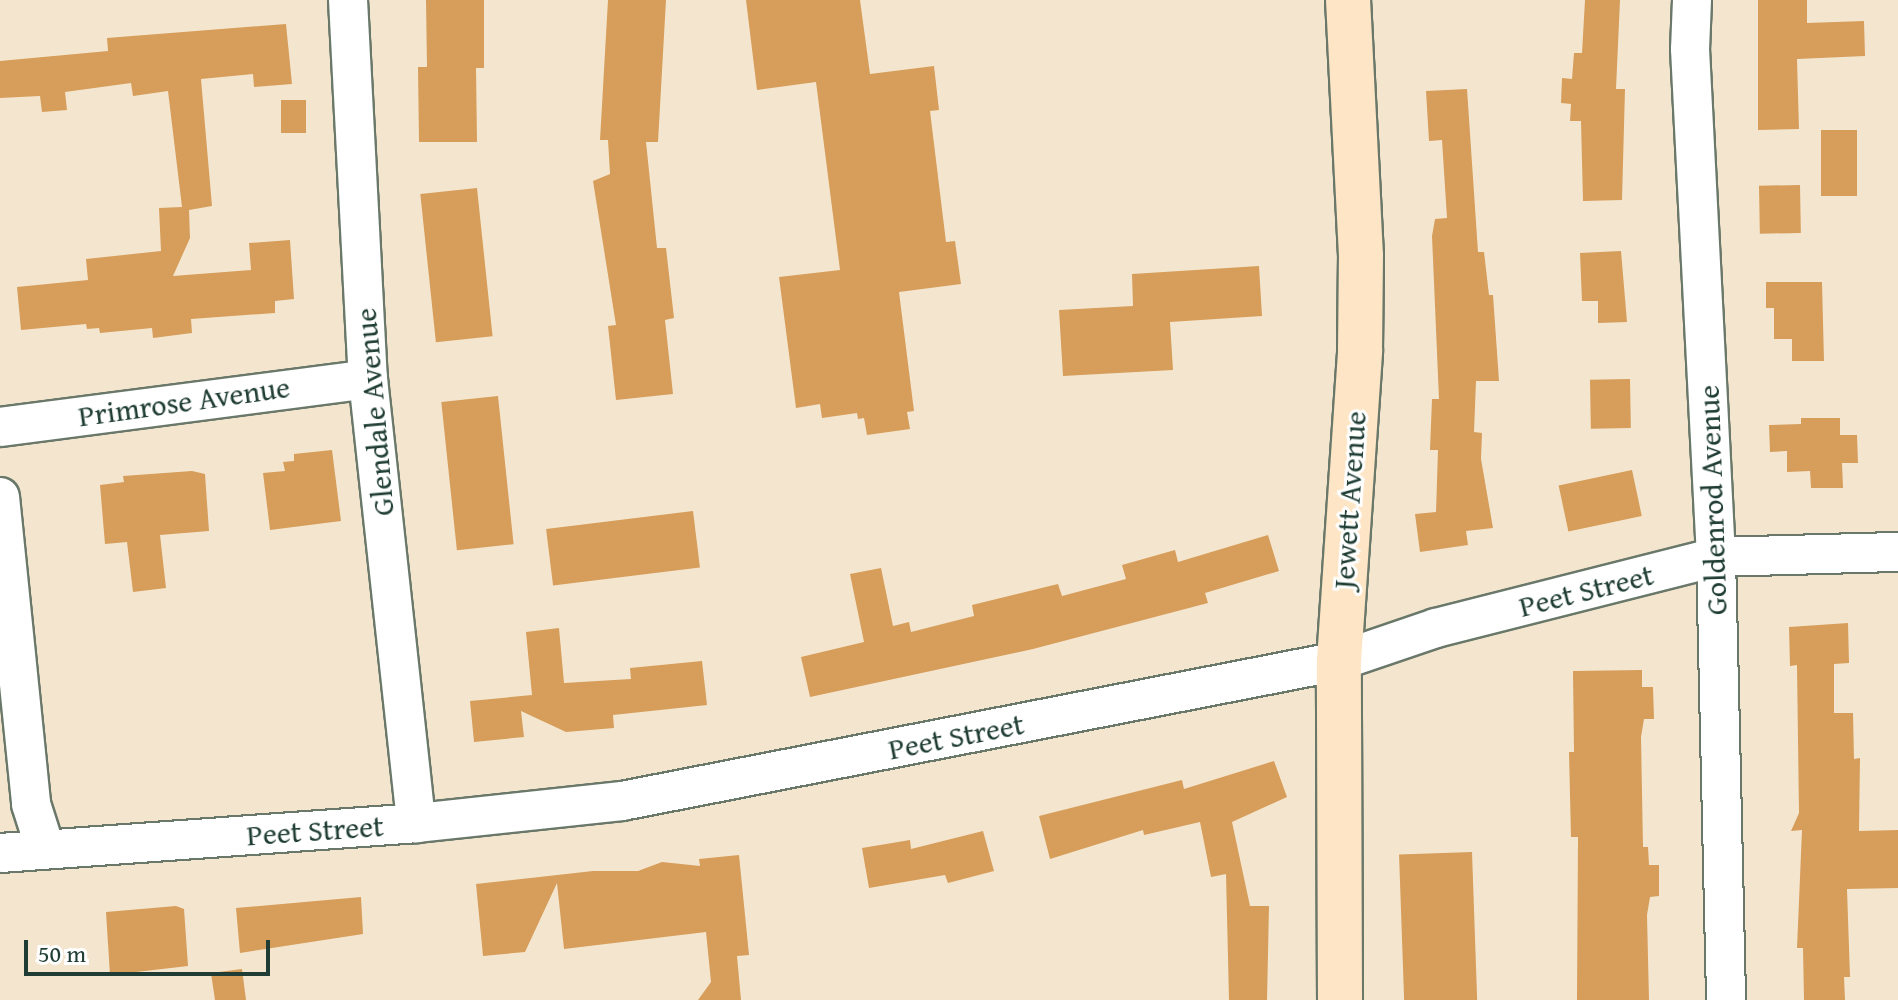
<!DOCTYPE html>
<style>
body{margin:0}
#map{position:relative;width:1898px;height:1000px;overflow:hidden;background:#f4e6ce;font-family:"Gentium Book Plus",serif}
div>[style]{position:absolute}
.building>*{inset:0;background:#d69d5b;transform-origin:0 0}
.roads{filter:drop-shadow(2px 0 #6a786a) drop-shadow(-2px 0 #6a786a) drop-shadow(0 2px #6a786a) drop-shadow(0 -2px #6a786a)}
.street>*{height:38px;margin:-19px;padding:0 19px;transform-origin:19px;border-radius:19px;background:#fff}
.secondary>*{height:44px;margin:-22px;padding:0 22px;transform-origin:22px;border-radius:22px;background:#fde5c5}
span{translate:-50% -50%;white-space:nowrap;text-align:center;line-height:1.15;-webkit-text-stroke:6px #fff;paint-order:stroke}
.street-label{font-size:30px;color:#1f3d34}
.scale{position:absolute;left:24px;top:940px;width:246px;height:36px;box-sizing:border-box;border:4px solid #1f3d34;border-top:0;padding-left:10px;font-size:24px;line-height:28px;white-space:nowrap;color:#1f3d34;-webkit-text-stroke:6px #fff;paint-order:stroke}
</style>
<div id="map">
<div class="building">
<div style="clip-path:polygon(426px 0,484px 0,484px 68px,476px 68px,477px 142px,419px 142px,418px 67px,427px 67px)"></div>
<div style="clip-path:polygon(608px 0,666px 0,658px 142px,646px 142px,657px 248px,666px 248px,674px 318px,665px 320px,673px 394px,616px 400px,608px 326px,616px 325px,593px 181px,610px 174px,608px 140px,600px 140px)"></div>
<div style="clip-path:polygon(746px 0,860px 0,870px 74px,934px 66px,939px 110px,930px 111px,946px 242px,955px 241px,961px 284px,899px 292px,914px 411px,907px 412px,910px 429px,867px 435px,864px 418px,858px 419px,857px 413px,822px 418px,820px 404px,796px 408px,779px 277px,840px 270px,816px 82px,757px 90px)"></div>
<div style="clip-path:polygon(1585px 0,1620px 0,1616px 89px,1625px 89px,1622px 200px,1583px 201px,1581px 121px,1570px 121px,1571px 104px,1561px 103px,1562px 78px,1572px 79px,1574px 53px,1582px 53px)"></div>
<div style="clip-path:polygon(1758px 0,1807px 0,1807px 23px,1864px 21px,1865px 56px,1797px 59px,1799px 129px,1758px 130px)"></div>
<div style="clip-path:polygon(286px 24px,292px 84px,254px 87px,253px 74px,201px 79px,212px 206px,189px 210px,190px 238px,173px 276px,251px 270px,249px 243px,290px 240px,294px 299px,275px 301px,275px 313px,191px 319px,192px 333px,153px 338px,152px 328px,100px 333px,99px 328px,87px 329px,86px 324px,21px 330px,17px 287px,88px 280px,86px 259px,161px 251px,159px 208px,182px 207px,168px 91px,133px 96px,131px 83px,65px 92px,67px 110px,42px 112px,40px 96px,0 98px,0 61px,108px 51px,107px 38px)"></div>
<div style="clip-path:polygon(1467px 89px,1478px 252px,1484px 252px,1489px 295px,1493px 295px,1499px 381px,1476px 381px,1474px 432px,1482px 433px,1481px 459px,1493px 528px,1466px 531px,1468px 545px,1420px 552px,1415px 514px,1436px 512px,1438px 450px,1430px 450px,1432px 399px,1439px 399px,1432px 236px,1435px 219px,1447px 218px,1442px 140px,1429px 141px,1426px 91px)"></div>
<div style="left:281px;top:100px;width:25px;height:33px"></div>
<div style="left:1821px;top:130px;width:36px;height:66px"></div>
<div style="left:1800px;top:185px;width:48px;height:41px;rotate:89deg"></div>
<div style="left:477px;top:188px;width:149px;height:57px;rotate:84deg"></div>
<div style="clip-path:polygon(1621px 251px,1627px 322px,1598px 323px,1598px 301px,1582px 301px,1580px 253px)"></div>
<div style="clip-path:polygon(1259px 266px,1262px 316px,1170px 322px,1173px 370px,1063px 376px,1059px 310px,1133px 306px,1132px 274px)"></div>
<div style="clip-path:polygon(1766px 282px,1822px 282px,1824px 361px,1792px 361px,1792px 339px,1774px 339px,1774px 308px,1766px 308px)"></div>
<div style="left:1630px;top:379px;width:49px;height:40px;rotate:89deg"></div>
<div style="left:498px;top:396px;width:149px;height:57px;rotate:84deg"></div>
<div style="clip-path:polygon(1801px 418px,1840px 418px,1840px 435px,1857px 435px,1858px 463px,1842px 463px,1843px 488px,1811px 488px,1810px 471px,1787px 472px,1787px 451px,1770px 452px,1769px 425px,1801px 424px)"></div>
<div style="clip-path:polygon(332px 450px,341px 521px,270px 530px,263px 473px,285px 471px,283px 462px,294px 461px,294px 454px)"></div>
<div style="left:1632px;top:470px;width:47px;height:75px;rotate:78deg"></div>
<div style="clip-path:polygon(192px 471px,205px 474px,209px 531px,160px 535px,166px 588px,133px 592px,127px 542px,105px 544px,100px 485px,124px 482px,123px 476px)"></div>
<div style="left:693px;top:511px;width:57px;height:148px;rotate:83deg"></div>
<div style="clip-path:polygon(1268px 535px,1279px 571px,1205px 593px,1208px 603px,1033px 649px,810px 697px,801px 657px,864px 642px,850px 574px,881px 568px,893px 626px,909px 622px,911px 632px,974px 616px,972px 605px,1058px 584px,1062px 596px,1126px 579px,1122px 565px,1175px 550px,1178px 562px)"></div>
<div style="clip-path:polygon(1848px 623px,1849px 663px,1834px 664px,1834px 713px,1853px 713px,1854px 759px,1860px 758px,1859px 831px,1898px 830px,1898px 888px,1847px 889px,1850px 977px,1844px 977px,1845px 1000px,1804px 1000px,1803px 948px,1797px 948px,1802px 830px,1791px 831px,1799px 813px,1797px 665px,1790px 666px,1789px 627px)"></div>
<div style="clip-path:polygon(559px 628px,564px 683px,631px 679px,630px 668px,702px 661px,707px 705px,613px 715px,614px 728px,566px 732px,521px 711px,524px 737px,474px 742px,470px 701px,532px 695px,526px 632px)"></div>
<div style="clip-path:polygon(1642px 670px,1642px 687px,1653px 687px,1654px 719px,1644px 719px,1641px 737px,1643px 847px,1648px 847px,1649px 865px,1659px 865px,1659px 896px,1650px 897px,1647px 915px,1649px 1000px,1577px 1000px,1578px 837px,1571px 837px,1569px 752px,1574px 752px,1573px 671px)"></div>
<div style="clip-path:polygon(1274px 761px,1287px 797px,1232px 822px,1250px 906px,1269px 906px,1267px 1000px,1229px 1000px,1226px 874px,1211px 877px,1200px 822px,1144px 835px,1143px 830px,1050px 859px,1039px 816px,1182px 780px,1184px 789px)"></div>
<div style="clip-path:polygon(983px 831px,994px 871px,948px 883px,945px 875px,869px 888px,862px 848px,910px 840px,911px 849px)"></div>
<div style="left:1472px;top:852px;width:148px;height:73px;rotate:88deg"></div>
<div style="clip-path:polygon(739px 855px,749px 955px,737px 956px,741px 1000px,698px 1000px,711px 982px,706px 932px,564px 949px,557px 883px,525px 952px,483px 956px,476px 884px,593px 871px,638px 871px,662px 862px,700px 866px,699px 859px)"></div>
<div style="clip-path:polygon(361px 897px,363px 934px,240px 953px,236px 908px)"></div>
<div style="clip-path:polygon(176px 906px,184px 909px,188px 966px,110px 975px,106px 912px)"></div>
<div style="clip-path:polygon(242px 969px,246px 1000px,215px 1000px,211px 973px)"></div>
</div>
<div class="roads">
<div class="street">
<div style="left:348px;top:0;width:380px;rotate:87deg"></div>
<div style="left:368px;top:379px;width:447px;rotate:83.8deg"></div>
<div style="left:1692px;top:0;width:49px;rotate:92.3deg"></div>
<div style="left:1690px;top:49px;width:509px;rotate:87.07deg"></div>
<div style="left:1716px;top:557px;width:443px;rotate:88.7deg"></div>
<div style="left:0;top:427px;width:371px;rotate:-7.4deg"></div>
<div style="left:0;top:497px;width:309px;rotate:84.2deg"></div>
<div style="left:31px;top:804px;width:46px;rotate:72.3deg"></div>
<div style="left:0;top:853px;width:417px;rotate:-4.1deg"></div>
<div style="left:416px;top:823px;width:207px;rotate:-6.1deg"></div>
<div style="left:622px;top:801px;width:731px;rotate:-11.05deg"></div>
<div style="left:1339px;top:661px;width:102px;rotate:-18.8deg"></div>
<div style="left:1436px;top:628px;width:289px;rotate:-14.2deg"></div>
<div style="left:1716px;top:557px;width:182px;rotate:-1.6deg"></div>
</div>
<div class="secondary">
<div style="left:1340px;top:1000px;width:339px;rotate:-90.2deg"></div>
<div style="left:1339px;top:661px;width:312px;rotate:-86.1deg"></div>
<div style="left:1360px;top:350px;width:94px;rotate:-89.4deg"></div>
<div style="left:1361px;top:256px;width:256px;rotate:-92.9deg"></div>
</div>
</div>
<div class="street-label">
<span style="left:184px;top:401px;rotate:-8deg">Primrose Avenue</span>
<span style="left:374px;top:412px;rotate:-95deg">Glendale Avenue</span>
<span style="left:1349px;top:500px;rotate:-86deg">Jewett Avenue</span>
<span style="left:1712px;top:500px;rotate:-92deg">Goldenrod Avenue</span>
<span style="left:1586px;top:590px;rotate:-14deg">Peet Street</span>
<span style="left:956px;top:736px;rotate:-11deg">Peet Street</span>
<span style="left:315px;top:830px;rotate:-4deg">Peet Street</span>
</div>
<div class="scale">50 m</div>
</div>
